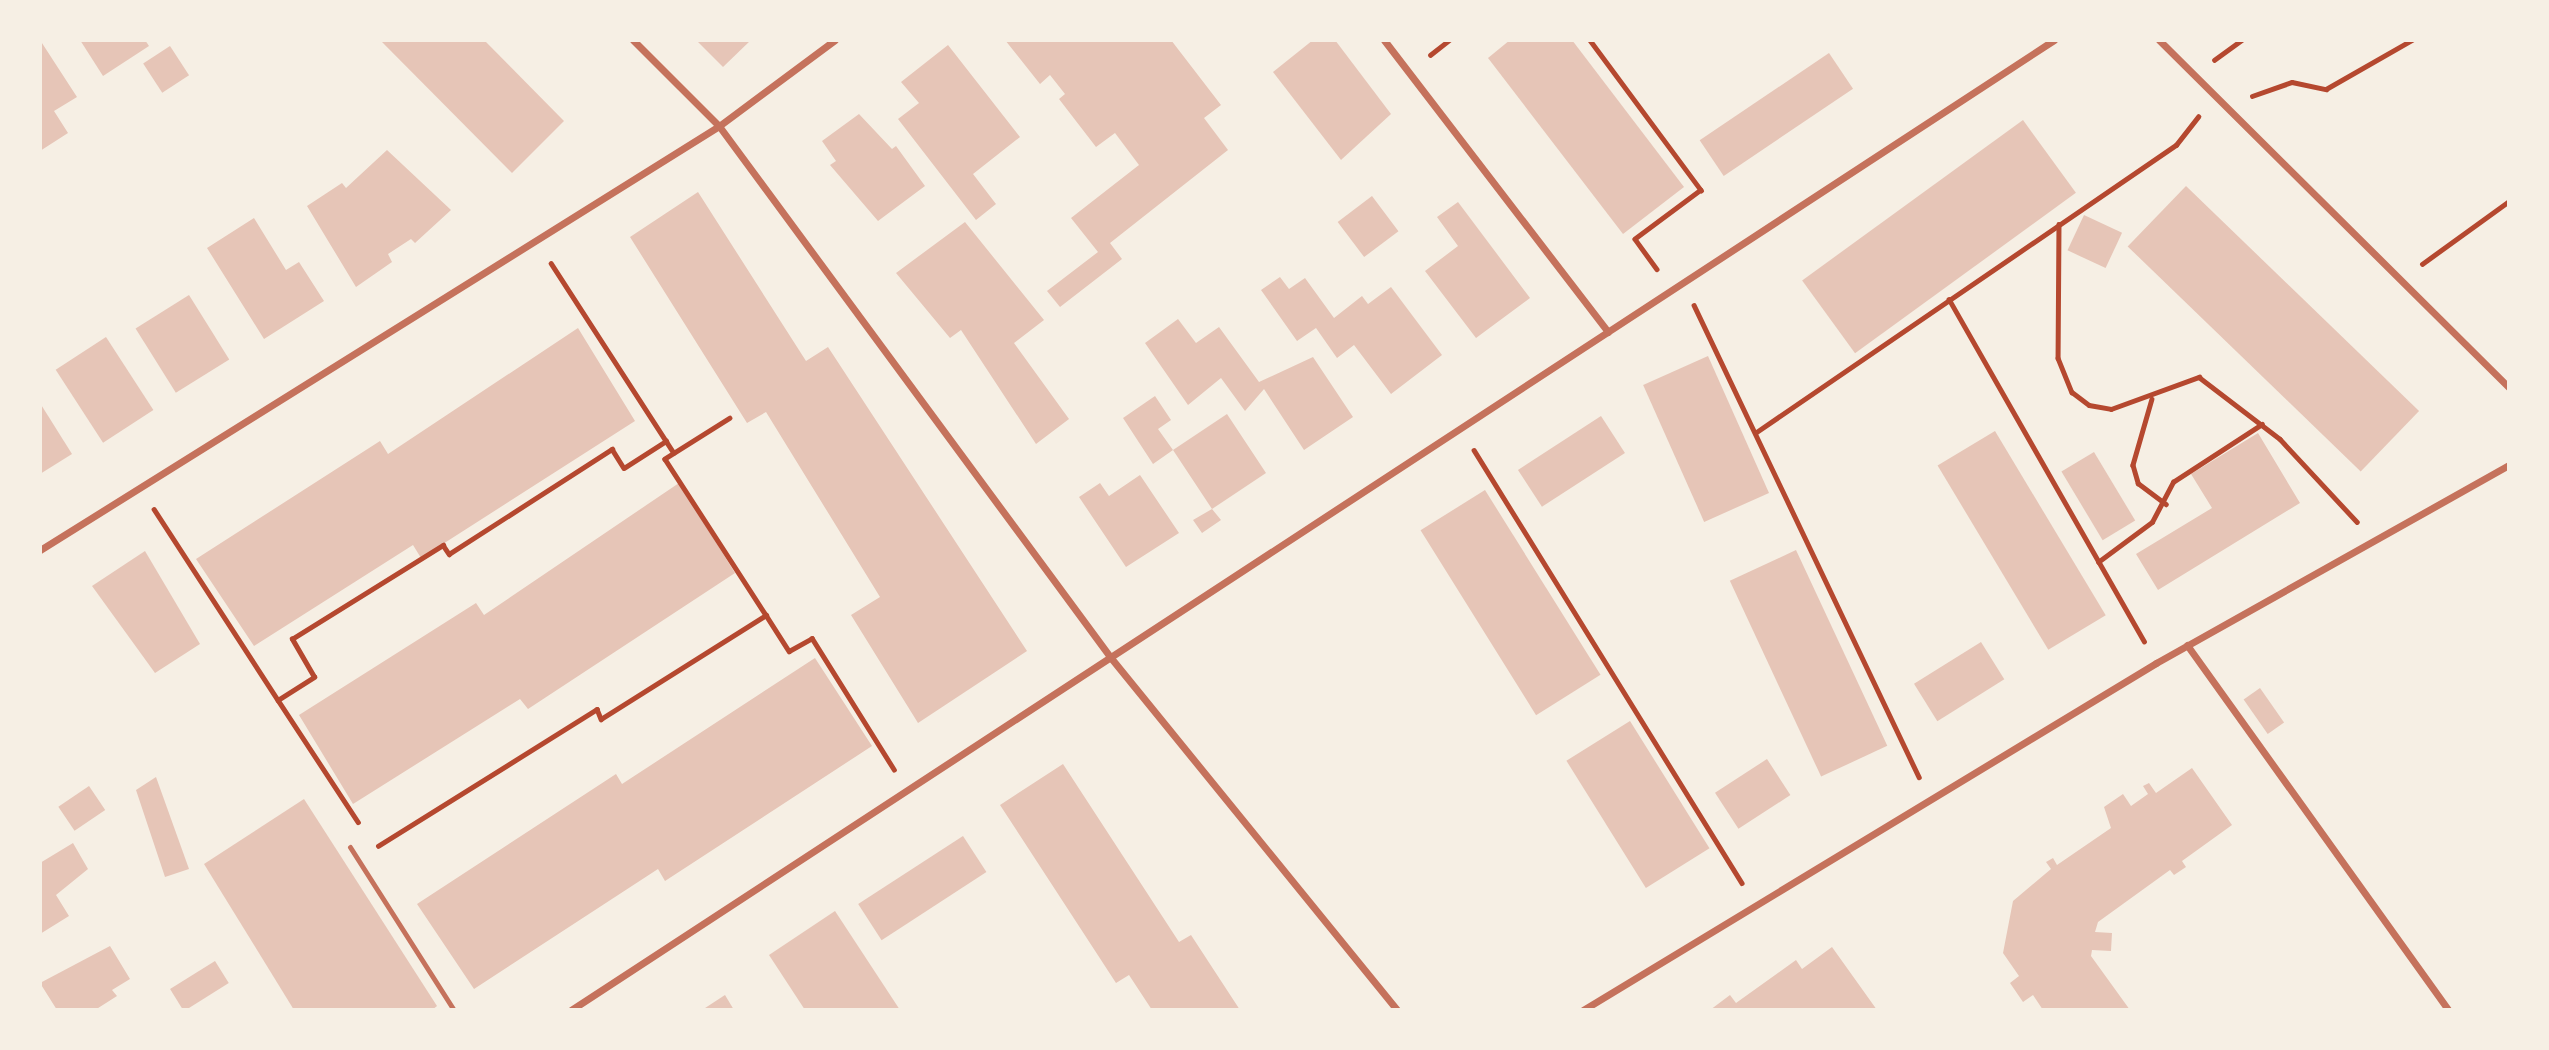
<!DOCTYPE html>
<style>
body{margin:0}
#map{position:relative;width:2549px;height:1050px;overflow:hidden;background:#f6efe4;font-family:Ubuntu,sans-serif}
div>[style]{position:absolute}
.building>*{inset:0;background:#e6c5b7;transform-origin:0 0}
.path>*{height:4.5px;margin:-2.25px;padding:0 2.25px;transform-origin:2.25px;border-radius:2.25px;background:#b5482f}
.service>*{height:5px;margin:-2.5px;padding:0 2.5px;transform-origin:2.5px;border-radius:2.5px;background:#c5725c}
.minor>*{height:7px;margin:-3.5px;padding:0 3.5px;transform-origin:3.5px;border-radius:3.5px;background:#c5725c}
span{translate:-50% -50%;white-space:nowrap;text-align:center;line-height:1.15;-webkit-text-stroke:7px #f6efe4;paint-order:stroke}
.frame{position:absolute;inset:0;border:42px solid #f6efe4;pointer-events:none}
</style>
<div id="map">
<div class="building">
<div style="clip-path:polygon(40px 40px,77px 97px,54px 111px,68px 133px,40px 151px)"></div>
<div style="clip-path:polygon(80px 40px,145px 40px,149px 46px,103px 76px)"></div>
<div style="clip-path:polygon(380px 40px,484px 40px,564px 121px,512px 173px)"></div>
<div style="clip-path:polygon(696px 40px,751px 40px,723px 67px)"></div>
<div style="clip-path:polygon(1005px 40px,1171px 40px,1221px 105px,1204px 118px,1228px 150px,1110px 243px,1122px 259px,1060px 307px,1047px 291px,1098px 252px,1071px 218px,1139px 165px,1115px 133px,1096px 147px,1059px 99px,1065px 94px,1050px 75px,1040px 84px)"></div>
<div style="clip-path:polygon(1313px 40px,1335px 40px,1391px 114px,1341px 160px,1273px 72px)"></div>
<div style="clip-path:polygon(1510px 40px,1572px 40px,1684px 187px,1623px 234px,1488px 58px)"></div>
<div style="clip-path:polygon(948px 45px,1020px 137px,973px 174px,996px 204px,976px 220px,898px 119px,919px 103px,901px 82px)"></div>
<div style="left:170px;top:46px;width:35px;height:32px;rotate:57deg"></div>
<div style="left:1829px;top:53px;width:43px;height:156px;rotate:56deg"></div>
<div style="clip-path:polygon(859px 114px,892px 149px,896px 146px,925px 186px,878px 221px,830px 165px,836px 161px,822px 141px)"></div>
<div style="left:2023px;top:120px;width:90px;height:273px;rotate:54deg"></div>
<div style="clip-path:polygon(387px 150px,451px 210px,415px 243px,411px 239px,388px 254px,392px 262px,356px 287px,307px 206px,342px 183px,346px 188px)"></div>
<div style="left:2186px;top:186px;width:324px;height:84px;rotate:44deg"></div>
<div style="clip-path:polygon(698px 192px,806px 361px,828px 347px,1027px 651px,918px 723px,851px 615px,880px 597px,766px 412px,747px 423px,630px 237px)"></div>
<div style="left:1372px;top:196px;width:44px;height:43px;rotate:53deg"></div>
<div style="clip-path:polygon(1458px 202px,1530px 298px,1476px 338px,1425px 271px,1458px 246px,1437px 217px)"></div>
<div style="left:2084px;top:215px;width:42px;height:39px;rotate:25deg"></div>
<div style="clip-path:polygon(254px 218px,286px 270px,299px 262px,324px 301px,264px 339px,207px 248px)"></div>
<div style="clip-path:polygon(965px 222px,1044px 320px,1014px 343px,1069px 419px,1036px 444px,961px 330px,950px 338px,896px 273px)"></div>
<div style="clip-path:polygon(1280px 277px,1289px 289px,1305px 278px,1334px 318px,1362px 296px,1368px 304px,1391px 287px,1442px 355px,1391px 394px,1354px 345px,1337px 358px,1316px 328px,1297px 341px,1261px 290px)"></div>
<div style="left:189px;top:295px;width:76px;height:63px;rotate:58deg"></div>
<div style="clip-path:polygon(1178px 319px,1196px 343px,1219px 327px,1259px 382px,1313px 357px,1353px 417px,1304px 450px,1264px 389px,1245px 411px,1221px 378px,1188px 405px,1145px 343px)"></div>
<div style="clip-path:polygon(578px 328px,635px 421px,421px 558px,413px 545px,254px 646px,196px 559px,380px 441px,388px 454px)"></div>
<div style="left:106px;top:337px;width:87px;height:60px;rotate:57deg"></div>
<div style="left:1708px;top:356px;width:150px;height:71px;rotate:66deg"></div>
<div style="clip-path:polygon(1155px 396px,1171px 420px,1158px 429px,1173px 450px,1153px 464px,1123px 418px)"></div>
<div style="clip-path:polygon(40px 403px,72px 454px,40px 474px)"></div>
<div style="clip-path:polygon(1227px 414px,1266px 473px,1212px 509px,1221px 520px,1202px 533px,1193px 520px,1212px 509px,1173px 450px)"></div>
<div style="left:1601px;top:416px;width:44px;height:99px;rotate:57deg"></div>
<div style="left:1995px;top:431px;width:215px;height:67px;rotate:59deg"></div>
<div style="clip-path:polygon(2258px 433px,2300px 503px,2158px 590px,2136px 554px,2212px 508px,2191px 474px)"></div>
<div style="left:2094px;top:452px;width:80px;height:38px;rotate:59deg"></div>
<div style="clip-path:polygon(1140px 475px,1179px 533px,1126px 567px,1079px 497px,1100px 483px,1109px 496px)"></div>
<div style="clip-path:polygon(679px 483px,735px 573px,528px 709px,520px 699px,353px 804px,299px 715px,476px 603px,484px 615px)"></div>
<div style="left:1485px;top:490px;width:218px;height:76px;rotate:58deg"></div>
<div style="left:1796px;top:550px;width:216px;height:73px;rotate:65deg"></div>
<div style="clip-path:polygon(145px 551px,200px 644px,155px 673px,92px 586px)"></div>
<div style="left:1981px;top:642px;width:44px;height:79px;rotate:58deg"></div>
<div style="clip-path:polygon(815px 658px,872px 746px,665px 881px,658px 869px,474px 989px,417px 904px,616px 774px,622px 784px)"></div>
<div style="left:2260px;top:688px;width:42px;height:20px;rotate:55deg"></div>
<div style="left:1630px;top:721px;width:150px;height:75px;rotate:58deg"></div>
<div style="left:1767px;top:759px;width:43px;height:62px;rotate:57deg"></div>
<div style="clip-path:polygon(1063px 764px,1179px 942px,1191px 935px,1240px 1010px,1152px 1010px,1129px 975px,1116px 983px,1000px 805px)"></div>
<div style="clip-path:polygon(2192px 768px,2232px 825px,2182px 861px,2186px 867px,2174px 875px,2170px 870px,2098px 922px,2095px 932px,2112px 933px,2111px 951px,2092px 950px,2091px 956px,2130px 1010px,2043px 1010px,2033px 995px,2023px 1002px,2010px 983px,2019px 976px,2003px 953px,2013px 901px,2051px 869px,2046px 862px,2053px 858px,2057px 865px,2111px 828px,2104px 807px,2123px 794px,2131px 806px,2148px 794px,2143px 786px,2149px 783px,2156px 793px)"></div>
<div style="clip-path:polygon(156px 777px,189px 869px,165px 877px,136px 790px)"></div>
<div style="left:89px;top:786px;width:29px;height:37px;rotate:56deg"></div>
<div style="clip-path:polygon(304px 799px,437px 1006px,432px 1010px,294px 1010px,204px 864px)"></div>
<div style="left:963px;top:836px;width:43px;height:125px;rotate:57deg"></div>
<div style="clip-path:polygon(73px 843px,88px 869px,56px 895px,69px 916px,40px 934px,40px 863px)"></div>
<div style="clip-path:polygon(835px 911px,900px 1010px,805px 1010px,769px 955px)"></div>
<div style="clip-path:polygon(110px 946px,130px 979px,112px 990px,117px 996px,95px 1010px,57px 1010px,40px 983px)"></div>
<div style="clip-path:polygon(1832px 947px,1877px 1010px,1710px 1010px,1730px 995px,1736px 1003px,1796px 960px,1802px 969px)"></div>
<div style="left:215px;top:961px;width:26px;height:53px;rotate:58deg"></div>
<div style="clip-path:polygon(725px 995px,734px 1010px,702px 1010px)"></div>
</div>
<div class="path">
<div style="left:1590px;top:40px;width:187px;rotate:53.5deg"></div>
<div style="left:1701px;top:190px;width:82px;rotate:143.4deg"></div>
<div style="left:1635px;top:239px;width:37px;rotate:54deg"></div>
<div style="left:1430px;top:55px;width:24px;rotate:-38deg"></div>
<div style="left:2214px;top:60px;width:34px;rotate:-36deg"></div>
<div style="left:2252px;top:96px;width:42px;rotate:-19.3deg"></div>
<div style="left:2292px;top:82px;width:35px;rotate:12deg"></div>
<div style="left:2326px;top:89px;width:99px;rotate:-29.7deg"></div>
<div style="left:2059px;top:224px;width:134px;rotate:90.4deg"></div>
<div style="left:2058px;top:358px;width:37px;rotate:68deg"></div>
<div style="left:2072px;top:392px;width:21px;rotate:37deg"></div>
<div style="left:2089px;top:405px;width:22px;rotate:10deg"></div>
<div style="left:2111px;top:409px;width:94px;rotate:-20deg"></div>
<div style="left:2199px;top:377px;width:102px;rotate:37.4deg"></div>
<div style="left:2280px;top:439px;width:113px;rotate:47.1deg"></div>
<div style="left:551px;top:263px;width:226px;rotate:57.1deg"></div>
<div style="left:2422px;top:264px;width:107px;rotate:-35.9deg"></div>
<div style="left:1949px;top:299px;width:394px;rotate:60.3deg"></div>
<div style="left:1694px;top:305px;width:523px;rotate:64.51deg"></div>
<div style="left:2152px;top:399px;width:69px;rotate:106.1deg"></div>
<div style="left:2133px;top:465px;width:19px;rotate:74deg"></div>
<div style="left:2138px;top:483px;width:35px;rotate:37deg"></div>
<div style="left:730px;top:418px;width:77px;rotate:147.8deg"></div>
<div style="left:665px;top:459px;width:186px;rotate:57.1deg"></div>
<div style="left:1755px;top:433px;width:510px;rotate:-34.38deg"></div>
<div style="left:2176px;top:145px;width:36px;rotate:-52deg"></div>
<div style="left:1474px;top:450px;width:509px;rotate:58.25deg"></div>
<div style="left:154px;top:509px;width:228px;rotate:57deg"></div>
<div style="left:278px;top:700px;width:43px;rotate:-32.6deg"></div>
<div style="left:314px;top:677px;width:44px;rotate:-120.1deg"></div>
<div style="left:292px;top:639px;width:178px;rotate:-31.9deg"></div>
<div style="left:443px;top:545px;width:11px;rotate:56deg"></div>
<div style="left:449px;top:554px;width:194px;rotate:-32.8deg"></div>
<div style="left:612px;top:449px;width:22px;rotate:58deg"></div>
<div style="left:624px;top:468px;width:50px;rotate:-32.7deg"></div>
<div style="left:2098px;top:562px;width:67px;rotate:-36.5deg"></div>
<div style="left:2152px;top:522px;width:45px;rotate:-62.3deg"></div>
<div style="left:2173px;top:482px;width:106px;rotate:-33.1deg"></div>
<div style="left:278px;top:700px;width:146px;rotate:56.7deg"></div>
<div style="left:378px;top:846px;width:258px;rotate:-32deg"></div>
<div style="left:597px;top:709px;width:11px;rotate:68deg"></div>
<div style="left:601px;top:719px;width:195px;rotate:-32.2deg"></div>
<div style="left:766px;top:615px;width:43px;rotate:57.4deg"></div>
<div style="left:789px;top:651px;width:26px;rotate:-29deg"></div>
<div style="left:812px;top:638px;width:155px;rotate:58deg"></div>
</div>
<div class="service">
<div style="left:350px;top:847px;width:193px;rotate:57.5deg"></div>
</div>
<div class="minor">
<div style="left:633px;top:40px;width:122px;rotate:45deg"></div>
<div style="left:719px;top:126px;width:661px;rotate:53.62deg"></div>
<div style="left:1111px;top:658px;width:454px;rotate:50.9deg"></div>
<div style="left:1384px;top:40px;width:368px;rotate:52.5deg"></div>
<div style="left:2159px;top:40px;width:493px;rotate:44.8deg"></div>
<div style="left:40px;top:550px;width:801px;rotate:-31.98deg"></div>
<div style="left:719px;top:126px;width:144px;rotate:-36.6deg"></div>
<div style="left:2187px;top:645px;width:449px;rotate:54.4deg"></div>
<div style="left:571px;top:1010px;width:1772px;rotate:-33.19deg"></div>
<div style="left:1583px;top:1010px;width:670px;rotate:-31.2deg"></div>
<div style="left:2156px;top:663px;width:405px;rotate:-29.3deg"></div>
</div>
<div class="frame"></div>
</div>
